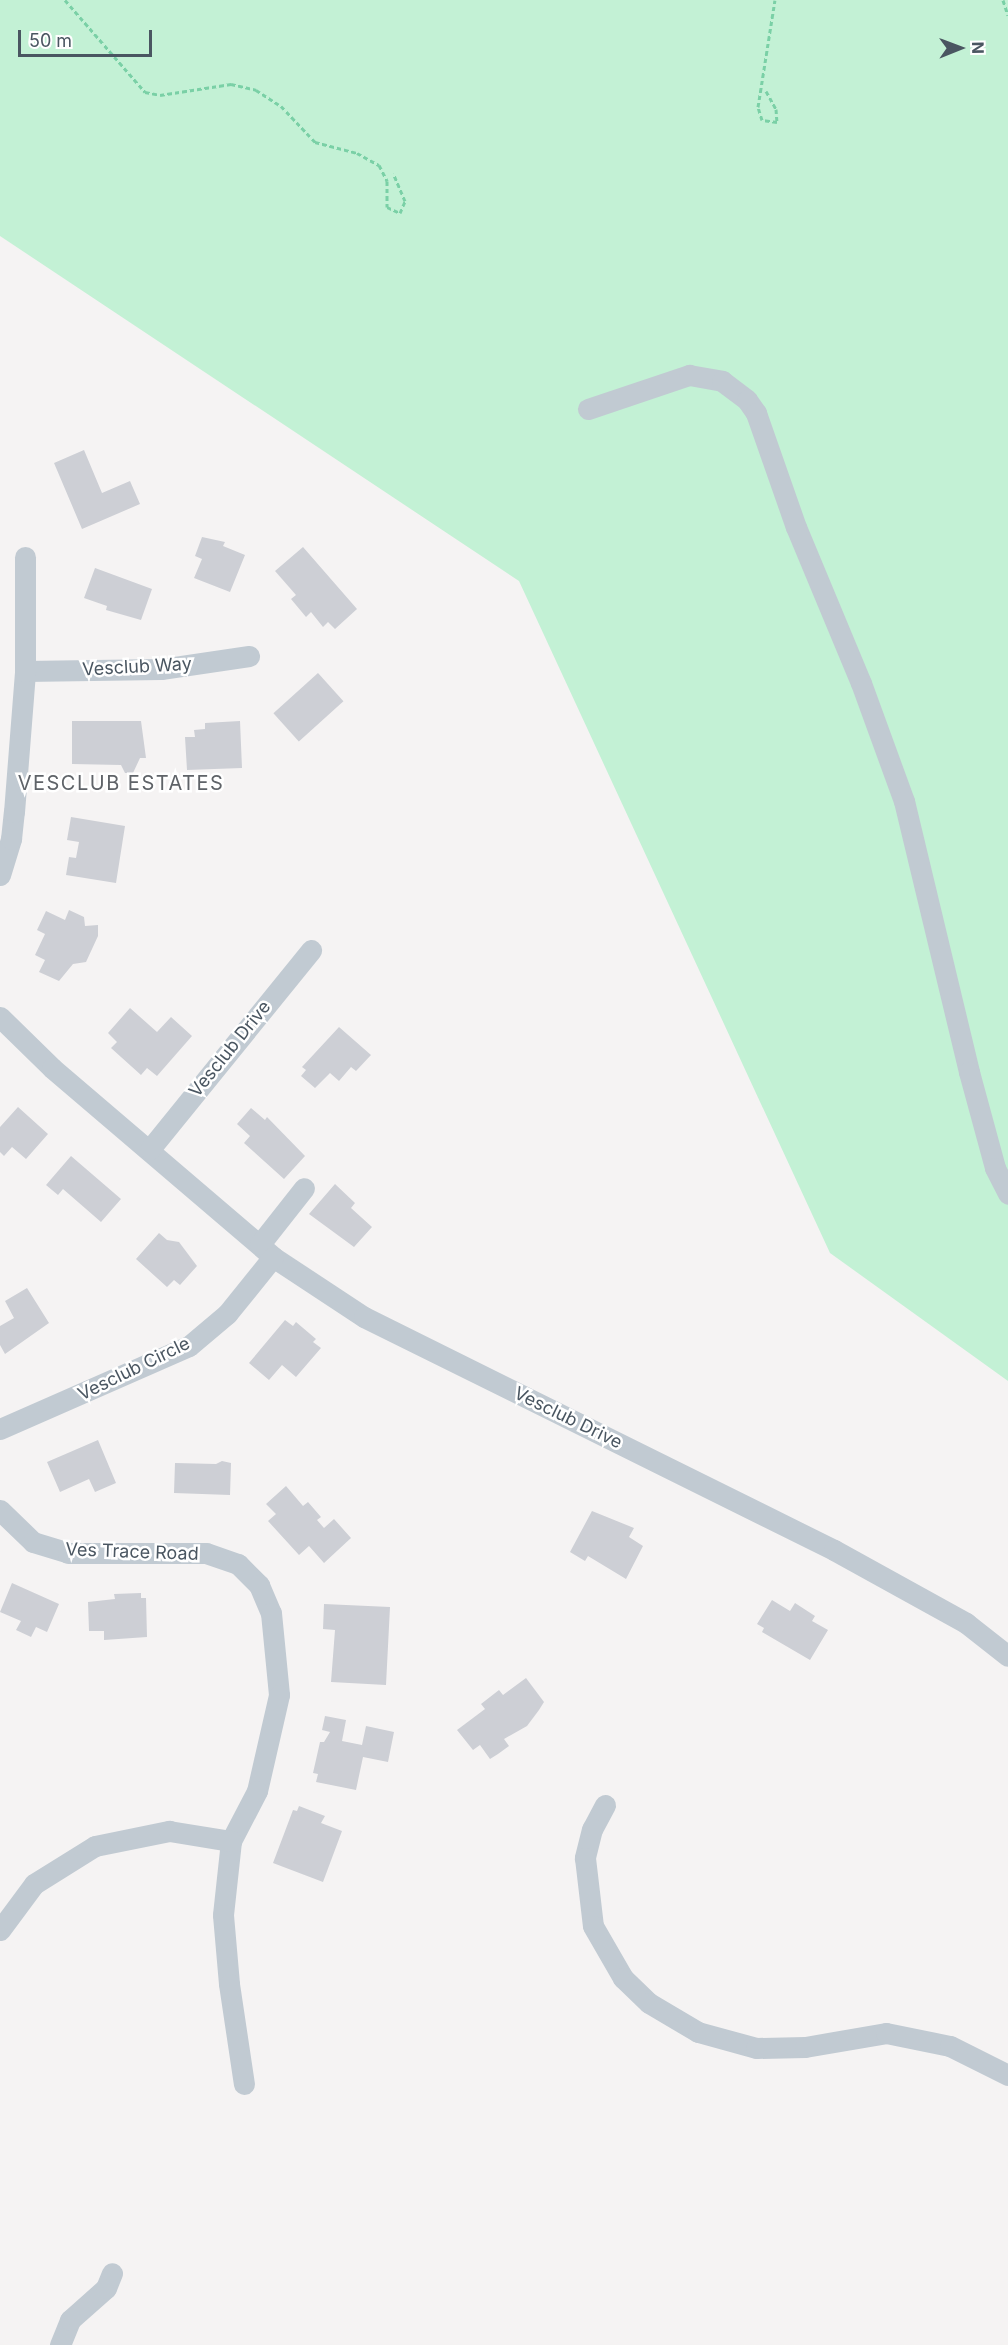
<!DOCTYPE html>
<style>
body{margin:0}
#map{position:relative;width:1008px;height:2345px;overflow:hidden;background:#f5f3f3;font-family:Inter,sans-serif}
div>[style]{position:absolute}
.green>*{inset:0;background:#c3f1d5}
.building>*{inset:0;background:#cdcfd5;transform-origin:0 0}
.path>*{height:3px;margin-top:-1.5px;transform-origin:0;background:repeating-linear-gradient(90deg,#7ad0a6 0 4.5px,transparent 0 7.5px)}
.minor>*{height:21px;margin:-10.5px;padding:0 10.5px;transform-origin:10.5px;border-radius:10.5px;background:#c1cad2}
span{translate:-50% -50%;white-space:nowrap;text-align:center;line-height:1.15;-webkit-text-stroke:5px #fff;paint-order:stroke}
.street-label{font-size:18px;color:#4a5661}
.neighbourhood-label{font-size:20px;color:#5f6368;letter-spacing:1.5px}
.north{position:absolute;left:930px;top:18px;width:60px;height:60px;-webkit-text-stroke:4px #fff;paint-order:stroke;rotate:89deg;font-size:16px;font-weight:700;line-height:24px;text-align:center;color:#4a5661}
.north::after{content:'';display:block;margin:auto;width:21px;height:27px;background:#4a5661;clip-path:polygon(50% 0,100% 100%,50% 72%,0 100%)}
.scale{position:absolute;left:18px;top:30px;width:134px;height:27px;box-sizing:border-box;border:3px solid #4a5661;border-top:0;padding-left:8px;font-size:18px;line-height:21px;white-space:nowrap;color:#4a5661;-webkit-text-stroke:4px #fff;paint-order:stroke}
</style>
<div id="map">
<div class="green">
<div style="clip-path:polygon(0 0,1008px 0,1008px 1381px,830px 1253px,519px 581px,0 236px)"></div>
</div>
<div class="building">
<div style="clip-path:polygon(84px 450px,102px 493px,130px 481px,140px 504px,82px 529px,54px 463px)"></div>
<div style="clip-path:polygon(202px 537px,225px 542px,223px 546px,245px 555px,230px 592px,194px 578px,202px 559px,195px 556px)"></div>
<div style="clip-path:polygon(303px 547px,357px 609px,335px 629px,328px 622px,323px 627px,311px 612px,306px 617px,291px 599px,296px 595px,275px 571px)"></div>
<div style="clip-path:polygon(95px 568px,152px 589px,141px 620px,106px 610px,107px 606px,84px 598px)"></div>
<div style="left:318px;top:673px;width:38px;height:60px;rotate:48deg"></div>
<div style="clip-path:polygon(72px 721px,141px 721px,146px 758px,140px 758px,133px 773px,125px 773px,121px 765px,72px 764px)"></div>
<div style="clip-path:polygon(240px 721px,242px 768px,187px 770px,185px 737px,195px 737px,194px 730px,205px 729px,205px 723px)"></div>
<div style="clip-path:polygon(71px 817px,125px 826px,116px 883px,66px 875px,69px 857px,76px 858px,79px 842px,67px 840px)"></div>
<div style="clip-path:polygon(69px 910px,84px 917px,85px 926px,98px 925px,98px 936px,86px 962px,73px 964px,59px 981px,39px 972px,45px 960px,35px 955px,45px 934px,37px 930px,46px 911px,65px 920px)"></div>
<div style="clip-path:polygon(130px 1008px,157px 1032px,171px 1017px,192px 1036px,157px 1076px,147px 1068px,141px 1075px,111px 1048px,117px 1042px,108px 1033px)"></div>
<div style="clip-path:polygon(339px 1027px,371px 1055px,356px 1071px,351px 1067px,339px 1081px,330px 1073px,315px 1088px,301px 1076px,306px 1070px,302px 1067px)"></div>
<div style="clip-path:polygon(18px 1107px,48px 1134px,26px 1159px,12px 1147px,4px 1156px,0 1152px,0 1127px)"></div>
<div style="clip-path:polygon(251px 1108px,265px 1120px,267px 1117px,305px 1156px,284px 1179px,244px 1143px,250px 1136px,237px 1124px)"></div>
<div style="clip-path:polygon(71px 1156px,121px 1199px,101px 1222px,63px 1189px,58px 1195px,46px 1185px)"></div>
<div style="clip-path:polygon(335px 1184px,355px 1203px,351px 1208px,372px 1227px,354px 1247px,309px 1214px)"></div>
<div style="clip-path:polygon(159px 1233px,167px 1240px,179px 1242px,197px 1266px,180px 1285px,174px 1280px,167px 1287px,136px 1259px)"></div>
<div style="clip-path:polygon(27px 1288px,49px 1323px,5px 1354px,0 1345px,0 1326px,14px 1318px,5px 1301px)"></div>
<div style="clip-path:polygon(285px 1320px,293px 1326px,296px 1322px,316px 1339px,313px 1342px,321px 1348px,296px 1377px,282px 1365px,269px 1380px,249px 1363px)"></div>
<div style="clip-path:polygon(98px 1440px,116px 1483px,95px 1492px,89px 1479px,60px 1492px,47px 1462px)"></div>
<div style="clip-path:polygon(222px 1461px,231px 1463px,230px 1495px,174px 1493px,175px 1463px,216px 1464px)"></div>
<div style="clip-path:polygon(286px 1486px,303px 1506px,308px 1502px,321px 1517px,317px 1520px,324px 1528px,334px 1519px,351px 1538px,324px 1563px,309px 1546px,299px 1555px,268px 1521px,276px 1514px,266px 1504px)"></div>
<div style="clip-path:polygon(592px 1511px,634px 1528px,629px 1537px,643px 1546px,626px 1579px,588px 1556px,585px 1561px,570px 1552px)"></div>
<div style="clip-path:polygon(12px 1583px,59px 1604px,47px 1632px,36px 1627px,31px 1637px,16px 1630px,21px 1621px,0 1612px)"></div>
<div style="clip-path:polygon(141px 1593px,141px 1598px,146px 1598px,147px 1637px,104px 1640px,104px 1631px,89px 1631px,88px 1602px,115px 1599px,114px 1594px)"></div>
<div style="clip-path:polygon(772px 1600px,790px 1611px,795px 1603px,815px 1616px,812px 1621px,828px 1630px,810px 1660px,762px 1632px,764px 1628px,757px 1624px)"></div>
<div style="clip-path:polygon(324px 1604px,390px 1607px,386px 1685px,331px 1682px,335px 1630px,323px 1629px)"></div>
<div style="clip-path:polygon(526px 1678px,544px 1702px,539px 1710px,527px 1726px,504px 1739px,509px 1746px,498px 1754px,490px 1759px,480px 1745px,473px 1750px,457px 1730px,485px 1709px,481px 1704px,499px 1690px,503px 1695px)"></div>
<div style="clip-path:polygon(325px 1716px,346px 1720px,342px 1741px,362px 1745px,366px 1726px,394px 1732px,388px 1762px,363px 1757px,356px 1790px,316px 1782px,318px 1774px,313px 1773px,320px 1742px,324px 1742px,330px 1732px,322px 1730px)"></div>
<div style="clip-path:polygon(299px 1806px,325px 1816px,321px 1823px,342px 1831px,323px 1882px,273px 1863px,293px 1810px,297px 1811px)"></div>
</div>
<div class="path">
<div style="left:65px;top:0;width:122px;rotate:49deg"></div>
<div style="left:145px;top:92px;width:15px;rotate:11deg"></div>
<div style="left:160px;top:95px;width:72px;rotate:-8.8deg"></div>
<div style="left:231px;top:84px;width:26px;rotate:13deg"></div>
<div style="left:256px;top:90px;width:30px;rotate:33deg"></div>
<div style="left:281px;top:106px;width:50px;rotate:46.6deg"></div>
<div style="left:315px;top:142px;width:43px;rotate:14.7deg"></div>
<div style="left:357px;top:153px;width:25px;rotate:29deg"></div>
<div style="left:379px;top:165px;width:18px;rotate:63deg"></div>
<div style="left:387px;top:181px;width:26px;rotate:90deg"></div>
<div style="left:387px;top:207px;width:14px;rotate:25deg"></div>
<div style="left:400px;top:213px;width:13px;rotate:-67deg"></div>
<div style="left:405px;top:201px;width:30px;rotate:-113deg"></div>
<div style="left:1003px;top:0;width:16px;rotate:72deg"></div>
<div style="left:766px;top:91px;width:21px;rotate:61deg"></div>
<div style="left:776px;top:109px;width:13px;rotate:86deg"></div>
<div style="left:777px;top:122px;width:15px;rotate:-172deg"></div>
<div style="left:762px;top:120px;width:14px;rotate:-107deg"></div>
<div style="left:758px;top:107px;width:108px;rotate:-81deg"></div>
</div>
<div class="minor">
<div style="left:588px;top:409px;width:107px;rotate:-18.6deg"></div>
<div style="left:689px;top:375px;width:34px;rotate:10deg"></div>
<div style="left:722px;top:381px;width:31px;rotate:37deg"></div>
<div style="left:747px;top:400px;width:16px;rotate:55deg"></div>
<div style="left:756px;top:413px;width:121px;rotate:70.7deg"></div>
<div style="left:796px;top:527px;width:169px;rotate:67.4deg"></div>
<div style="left:861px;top:683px;width:126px;rotate:70deg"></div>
<div style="left:904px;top:801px;width:279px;rotate:76.5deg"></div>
<div style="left:969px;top:1072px;width:99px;rotate:74.8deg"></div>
<div style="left:995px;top:1168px;width:29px;rotate:63deg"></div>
<div style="left:25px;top:671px;width:136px;rotate:-0.8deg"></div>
<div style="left:161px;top:669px;width:89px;rotate:-8.4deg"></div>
<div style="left:0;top:875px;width:38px;rotate:-73deg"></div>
<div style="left:11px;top:839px;width:27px;rotate:-84deg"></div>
<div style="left:14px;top:812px;width:141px;rotate:-85.5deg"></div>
<div style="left:25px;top:671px;width:114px;rotate:-90deg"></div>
<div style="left:0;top:1017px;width:73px;rotate:44.4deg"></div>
<div style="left:52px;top:1068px;width:291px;rotate:40.5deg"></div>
<div style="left:273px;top:1257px;width:109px;rotate:33.4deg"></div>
<div style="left:364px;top:1317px;width:525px;rotate:26.37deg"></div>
<div style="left:834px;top:1550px;width:151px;rotate:28.9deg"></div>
<div style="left:966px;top:1623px;width:53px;rotate:38.2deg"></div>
<div style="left:150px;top:1149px;width:256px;rotate:-51deg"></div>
<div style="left:260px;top:1244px;width:71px;rotate:-51.8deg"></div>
<div style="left:0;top:1429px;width:206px;rotate:-23.7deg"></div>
<div style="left:189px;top:1346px;width:50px;rotate:-40.1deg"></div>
<div style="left:227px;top:1314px;width:73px;rotate:-51.1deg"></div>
<div style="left:0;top:1510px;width:46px;rotate:44.1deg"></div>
<div style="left:33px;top:1542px;width:37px;rotate:17deg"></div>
<div style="left:68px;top:1553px;width:138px"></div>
<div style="left:206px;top:1553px;width:34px;rotate:19deg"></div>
<div style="left:238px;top:1564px;width:30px;rotate:45deg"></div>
<div style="left:259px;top:1585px;width:30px;rotate:67deg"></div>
<div style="left:271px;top:1613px;width:82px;rotate:84.4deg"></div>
<div style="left:279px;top:1695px;width:98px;rotate:102.9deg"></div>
<div style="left:257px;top:1791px;width:56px;rotate:117.5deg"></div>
<div style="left:231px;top:1841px;width:74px;rotate:96.2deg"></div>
<div style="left:223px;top:1915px;width:69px;rotate:85deg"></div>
<div style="left:229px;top:1984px;width:101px;rotate:81.5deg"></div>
<div style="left:605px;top:1805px;width:27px;rotate:118deg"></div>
<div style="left:592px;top:1829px;width:30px;rotate:104deg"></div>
<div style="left:585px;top:1858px;width:68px;rotate:83.3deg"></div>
<div style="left:593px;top:1926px;width:60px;rotate:60deg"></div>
<div style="left:623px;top:1978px;width:36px;rotate:44deg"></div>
<div style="left:649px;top:2003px;width:57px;rotate:30.6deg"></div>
<div style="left:698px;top:2032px;width:60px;rotate:15.4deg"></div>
<div style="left:756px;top:2048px;width:49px;rotate:-1.2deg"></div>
<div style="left:805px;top:2047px;width:82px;rotate:-9.8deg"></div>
<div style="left:886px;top:2033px;width:65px;rotate:11.5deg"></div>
<div style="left:950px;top:2046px;width:65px;rotate:26.6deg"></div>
<div style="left:0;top:1930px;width:57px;rotate:-53.5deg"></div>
<div style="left:34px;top:1884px;width:72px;rotate:-31.9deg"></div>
<div style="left:95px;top:1846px;width:76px;rotate:-11.5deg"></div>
<div style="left:169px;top:1831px;width:63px;rotate:9.2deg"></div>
<div style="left:60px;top:2345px;width:27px;rotate:-68deg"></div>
<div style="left:70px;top:2320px;width:48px;rotate:-41.6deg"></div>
<div style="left:106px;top:2288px;width:16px;rotate:-68deg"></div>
</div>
<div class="street-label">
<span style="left:137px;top:667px;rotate:-3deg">Vesclub Way</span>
<span style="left:230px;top:1049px;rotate:-51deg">Vesclub Drive</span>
<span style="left:134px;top:1369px;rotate:-26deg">Vesclub Circle</span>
<span style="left:568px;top:1418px;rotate:26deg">Vesclub Drive</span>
<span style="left:132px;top:1552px;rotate:2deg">Ves Trace Road</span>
</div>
<div class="neighbourhood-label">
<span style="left:121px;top:783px">VESCLUB ESTATES</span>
</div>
<div class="north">N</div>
<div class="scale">50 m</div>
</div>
